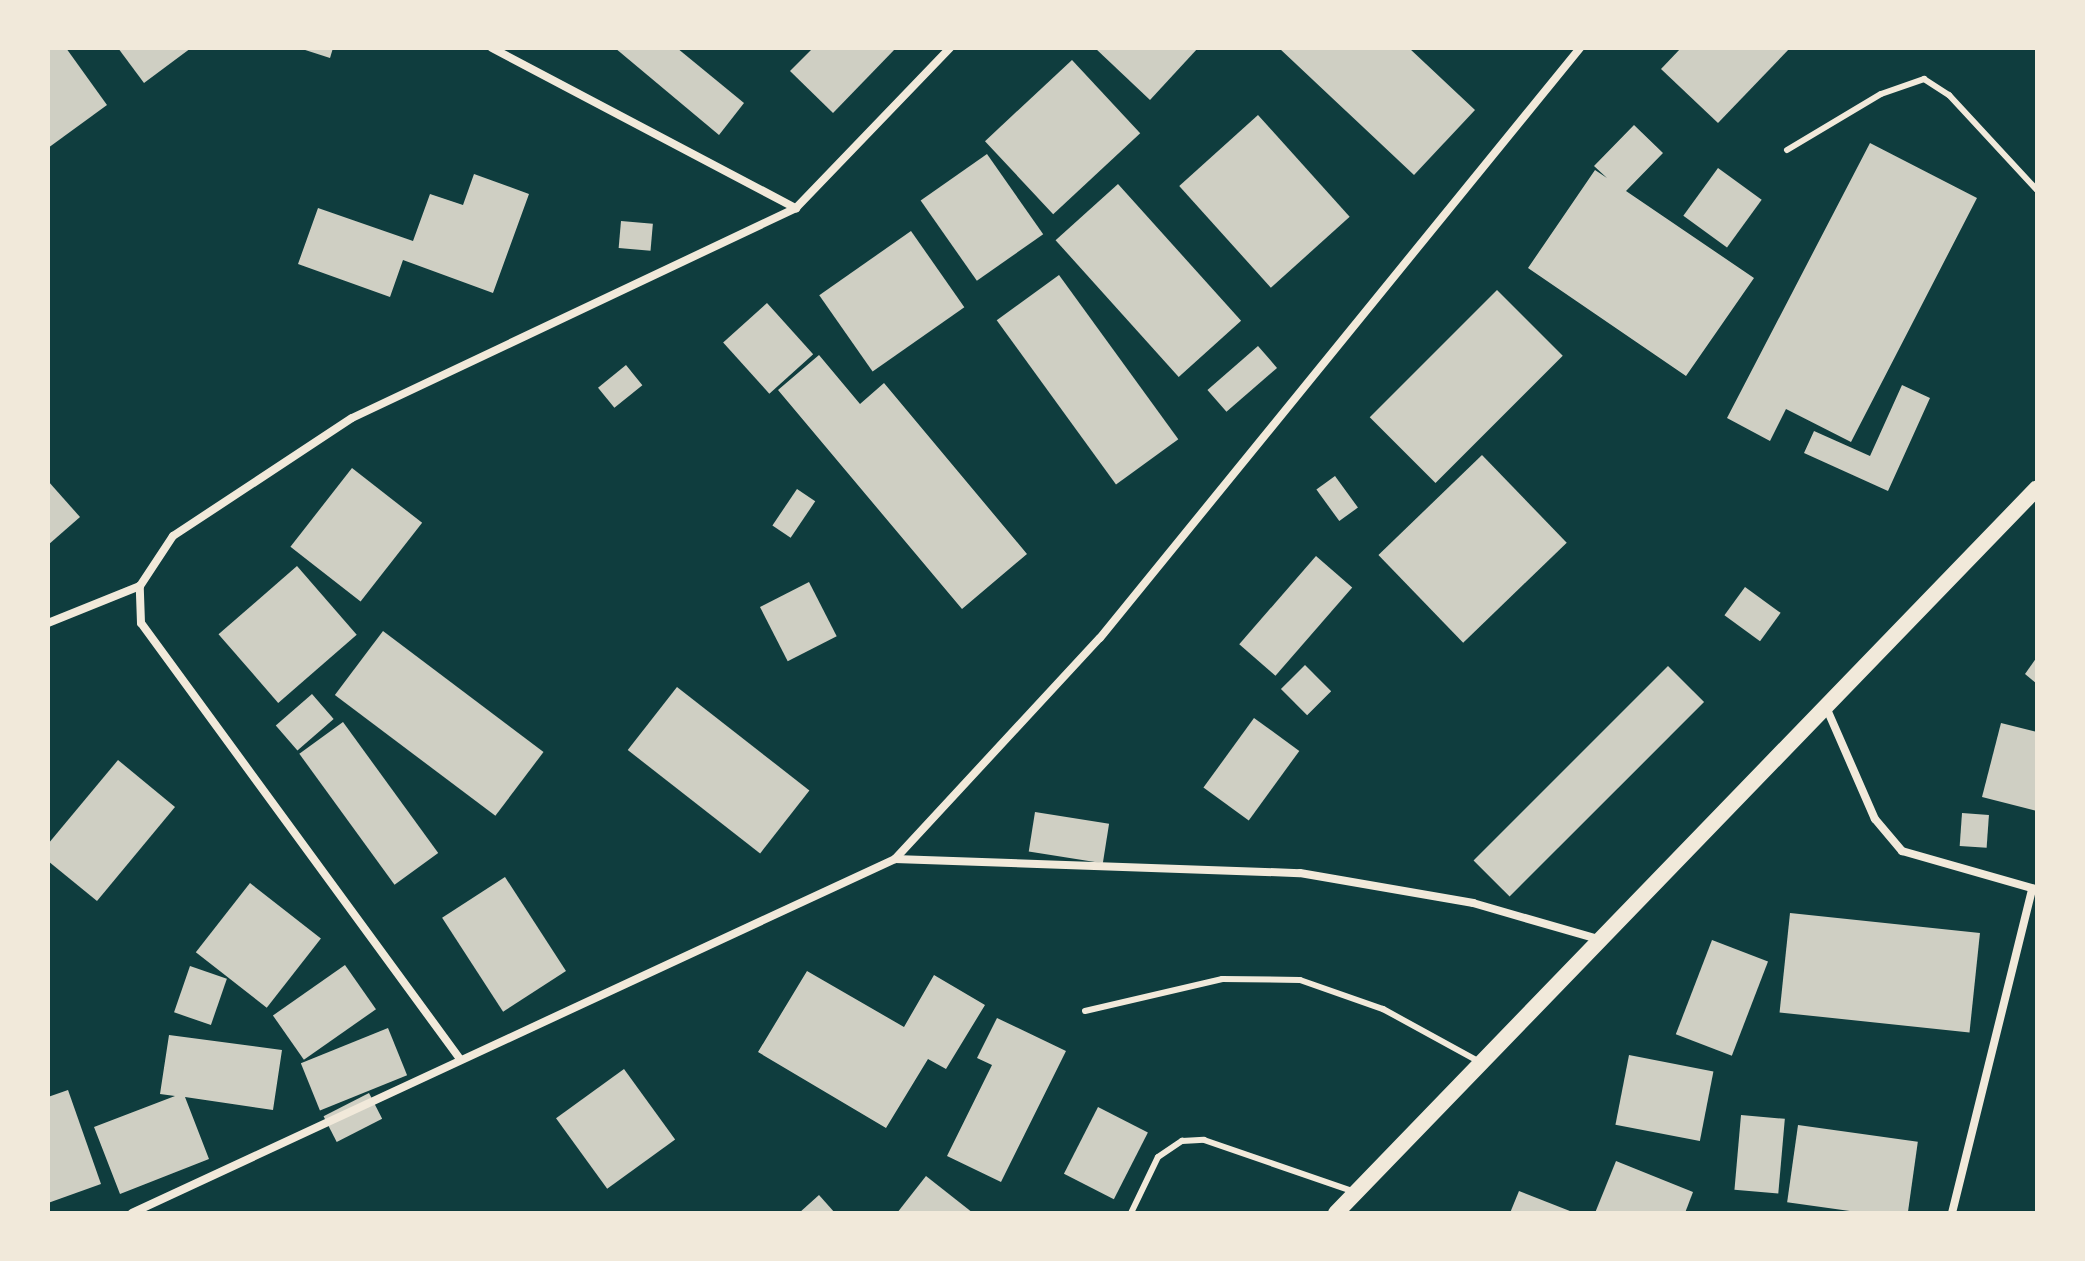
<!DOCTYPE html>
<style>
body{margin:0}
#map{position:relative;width:2085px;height:1261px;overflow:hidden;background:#0f3d3e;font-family:"Golos Text",sans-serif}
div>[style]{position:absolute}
.building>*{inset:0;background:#cfcfc3;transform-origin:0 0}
.service>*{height:6px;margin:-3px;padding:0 3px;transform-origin:3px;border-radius:3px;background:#f1e9da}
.minor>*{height:8px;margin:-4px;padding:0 4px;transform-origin:4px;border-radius:4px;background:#f1e9da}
.secondary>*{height:16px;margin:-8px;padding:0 8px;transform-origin:8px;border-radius:8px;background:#f1e9da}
span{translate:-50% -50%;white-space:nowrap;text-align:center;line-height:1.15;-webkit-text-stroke:6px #f1e9da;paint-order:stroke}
.frame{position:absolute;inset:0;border:50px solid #f1e9da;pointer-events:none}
</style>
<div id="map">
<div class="building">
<div style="clip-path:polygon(48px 48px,66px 48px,107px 105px,48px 148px)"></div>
<div style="clip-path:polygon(118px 48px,191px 48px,144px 83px)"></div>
<div style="clip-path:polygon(299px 48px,333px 48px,330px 58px)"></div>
<div style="clip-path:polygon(615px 48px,677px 48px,744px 103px,719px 135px)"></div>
<div style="clip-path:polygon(813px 48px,896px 48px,833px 113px,790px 71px)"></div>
<div style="clip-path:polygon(1095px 48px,1198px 48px,1150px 100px)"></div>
<div style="clip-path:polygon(1279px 48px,1409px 48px,1475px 110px,1414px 175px)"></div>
<div style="clip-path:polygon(1681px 48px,1790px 48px,1718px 123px,1661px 69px)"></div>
<div style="left:1072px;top:60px;width:100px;height:119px;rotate:47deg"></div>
<div style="left:1258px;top:115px;width:137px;height:106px;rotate:48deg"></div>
<div style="clip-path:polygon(1634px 125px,1663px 153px,1626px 191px,1754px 278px,1686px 376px,1528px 268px,1595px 170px,1607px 178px,1594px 166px)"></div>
<div style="clip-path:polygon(1870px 143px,1977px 198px,1851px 442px,1786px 409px,1770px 441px,1727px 418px)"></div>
<div style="left:987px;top:154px;width:98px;height:81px;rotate:55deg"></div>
<div style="left:1718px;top:168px;width:54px;height:59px;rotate:36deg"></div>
<div style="clip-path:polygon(474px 174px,529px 194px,493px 293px,403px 260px,390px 297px,298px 264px,318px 208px,413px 241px,430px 194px,463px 205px)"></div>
<div style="left:1118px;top:184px;width:184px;height:84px;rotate:48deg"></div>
<div style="left:621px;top:221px;width:32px;height:27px;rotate:5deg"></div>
<div style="left:911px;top:231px;width:93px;height:112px;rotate:55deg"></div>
<div style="left:1059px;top:275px;width:203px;height:77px;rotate:54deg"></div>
<div style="left:1497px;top:290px;width:93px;height:180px;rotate:45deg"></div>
<div style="left:767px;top:303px;width:69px;height:59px;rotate:48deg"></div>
<div style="left:1258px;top:346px;width:29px;height:67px;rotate:49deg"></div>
<div style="clip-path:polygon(819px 355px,860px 404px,884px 383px,1027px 554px,962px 609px,778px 390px)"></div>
<div style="left:626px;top:365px;width:26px;height:36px;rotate:51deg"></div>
<div style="clip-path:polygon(1902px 385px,1930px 398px,1888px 491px,1804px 453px,1814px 431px,1870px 456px)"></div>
<div style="left:1482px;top:455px;width:122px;height:144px;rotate:46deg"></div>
<div style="left:352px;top:468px;width:89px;height:100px;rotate:38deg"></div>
<div style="left:1335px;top:476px;width:39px;height:23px;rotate:54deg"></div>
<div style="clip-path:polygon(48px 481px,80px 517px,48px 545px)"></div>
<div style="left:797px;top:489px;width:22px;height:44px;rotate:34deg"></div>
<div style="left:1316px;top:556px;width:48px;height:117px;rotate:41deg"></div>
<div style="left:297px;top:566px;width:91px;height:104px;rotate:49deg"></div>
<div style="left:809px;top:582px;width:61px;height:55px;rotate:63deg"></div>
<div style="left:1745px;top:587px;width:44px;height:35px;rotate:36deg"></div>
<div style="left:383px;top:631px;width:201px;height:80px;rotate:37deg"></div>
<div style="clip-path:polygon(2037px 657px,2037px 684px,2025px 674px)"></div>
<div style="left:1305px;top:665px;width:37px;height:34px;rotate:45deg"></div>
<div style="left:1668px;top:666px;width:51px;height:275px;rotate:45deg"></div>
<div style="left:677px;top:687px;width:168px;height:80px;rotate:38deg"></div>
<div style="left:312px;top:694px;width:33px;height:48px;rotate:49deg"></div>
<div style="left:1254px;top:718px;width:56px;height:86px;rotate:36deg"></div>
<div style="left:343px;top:722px;width:162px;height:54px;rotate:54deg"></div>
<div style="clip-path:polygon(2001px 723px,2037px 732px,2037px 811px,1982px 797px)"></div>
<div style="clip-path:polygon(118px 760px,175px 807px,97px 901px,48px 861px,48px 844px)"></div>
<div style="left:1035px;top:812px;width:75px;height:40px;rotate:9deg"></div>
<div style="left:1962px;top:813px;width:27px;height:33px;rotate:4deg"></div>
<div style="left:505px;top:877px;width:112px;height:75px;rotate:57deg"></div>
<div style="left:250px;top:883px;width:90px;height:88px;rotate:38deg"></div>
<div style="left:1790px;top:913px;width:191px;height:100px;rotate:6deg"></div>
<div style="left:1712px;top:940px;width:60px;height:101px;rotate:21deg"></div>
<div style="left:345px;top:965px;width:54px;height:88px;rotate:55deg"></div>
<div style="left:190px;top:966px;width:39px;height:49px;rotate:19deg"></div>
<div style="clip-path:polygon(807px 971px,904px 1027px,934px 975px,985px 1005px,946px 1069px,928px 1059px,886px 1128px,758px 1052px)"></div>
<div style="clip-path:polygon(997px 1018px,1066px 1051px,1001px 1182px,947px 1156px,992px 1065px,977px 1058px)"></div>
<div style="left:388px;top:1028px;width:51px;height:94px;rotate:68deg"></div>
<div style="clip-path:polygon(169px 1035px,282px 1050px,273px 1110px,185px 1097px,209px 1159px,120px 1194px,94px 1127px,175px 1096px,160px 1094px)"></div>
<div style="left:1629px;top:1055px;width:86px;height:71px;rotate:11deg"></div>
<div style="left:624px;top:1069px;width:87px;height:84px;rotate:54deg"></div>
<div style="clip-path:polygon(68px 1090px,101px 1184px,48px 1203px,48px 1097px)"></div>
<div style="left:369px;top:1093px;width:29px;height:51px;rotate:63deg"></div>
<div style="left:1098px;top:1107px;width:56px;height:75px;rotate:27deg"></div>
<div style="left:1741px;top:1115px;width:44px;height:75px;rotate:5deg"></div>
<div style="left:1798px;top:1125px;width:121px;height:78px;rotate:8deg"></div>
<div style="clip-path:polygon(1616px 1161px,1693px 1192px,1685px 1213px,1595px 1213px)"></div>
<div style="clip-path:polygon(926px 1176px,973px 1213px,897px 1213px)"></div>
<div style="clip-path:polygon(1519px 1191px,1575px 1213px,1510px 1213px)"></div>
<div style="clip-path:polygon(819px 1195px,835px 1213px,799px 1213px)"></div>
</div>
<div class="service">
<div style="left:1787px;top:150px;width:109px;rotate:-30.8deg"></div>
<div style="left:1881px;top:94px;width:46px;rotate:-19.2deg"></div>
<div style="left:1924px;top:79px;width:30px;rotate:33deg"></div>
<div style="left:1949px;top:95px;width:129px;rotate:47.2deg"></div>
<div style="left:1085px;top:1011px;width:141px;rotate:-13.1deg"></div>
<div style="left:1222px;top:979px;width:78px;rotate:0.7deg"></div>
<div style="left:1300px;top:980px;width:88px;rotate:19.3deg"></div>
<div style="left:1383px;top:1009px;width:108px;rotate:28.7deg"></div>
<div style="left:1131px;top:1213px;width:62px;rotate:-64.3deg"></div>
<div style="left:1158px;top:1157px;width:29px;rotate:-34deg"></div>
<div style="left:1182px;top:1141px;width:22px;rotate:-3deg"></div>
<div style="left:1204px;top:1140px;width:157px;rotate:19deg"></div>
</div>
<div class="minor">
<div style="left:492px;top:48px;width:344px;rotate:27.8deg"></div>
<div style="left:48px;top:623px;width:99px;rotate:-21.9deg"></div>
<div style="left:1826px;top:707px;width:122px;rotate:66.4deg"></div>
<div style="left:1875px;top:819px;width:42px;rotate:49.8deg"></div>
<div style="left:1902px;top:851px;width:138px;rotate:15.9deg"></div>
<div style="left:895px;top:859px;width:301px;rotate:-47.2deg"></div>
<div style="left:1100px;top:638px;width:761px;rotate:-50.87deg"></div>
<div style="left:460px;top:1059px;width:540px;rotate:-126.19deg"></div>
<div style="left:141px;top:623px;width:37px;rotate:-92deg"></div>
<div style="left:140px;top:586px;width:60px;rotate:-56.6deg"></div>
<div style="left:173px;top:536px;width:214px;rotate:-33.4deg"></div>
<div style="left:352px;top:418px;width:491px;rotate:-25.3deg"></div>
<div style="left:796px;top:208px;width:222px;rotate:-46.1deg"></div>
<div style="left:132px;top:1213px;width:841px;rotate:-24.89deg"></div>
<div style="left:895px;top:859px;width:405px;rotate:2deg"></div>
<div style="left:1300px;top:873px;width:176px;rotate:9.8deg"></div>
<div style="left:1473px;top:903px;width:126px;rotate:16.1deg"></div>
<div style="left:1952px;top:1213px;width:334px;rotate:-76.1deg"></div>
</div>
<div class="secondary">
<div style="left:1336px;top:1213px;width:1008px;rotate:-45.96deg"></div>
</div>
<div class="frame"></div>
</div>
